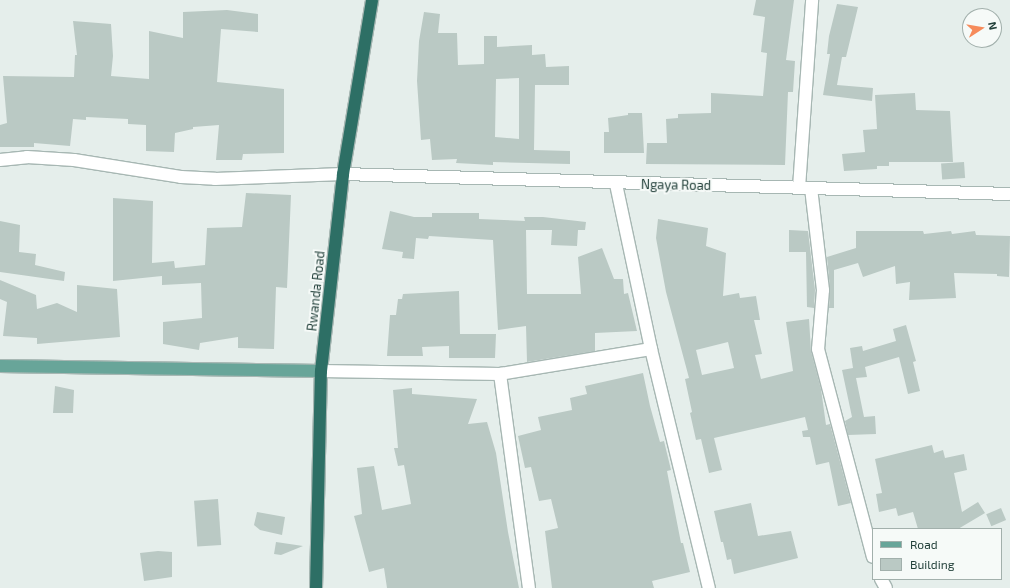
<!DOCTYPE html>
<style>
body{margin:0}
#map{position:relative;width:1010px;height:588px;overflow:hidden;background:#e5eeeb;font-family:"Exo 2",sans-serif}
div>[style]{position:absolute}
.building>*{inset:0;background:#bac9c4;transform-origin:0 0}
.roads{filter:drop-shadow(1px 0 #a7b7b3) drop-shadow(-1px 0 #a7b7b3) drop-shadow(0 1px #a7b7b3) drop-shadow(0 -1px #a7b7b3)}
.minor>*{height:12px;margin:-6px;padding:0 6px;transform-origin:6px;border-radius:6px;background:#fff}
.major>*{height:12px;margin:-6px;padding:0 6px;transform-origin:6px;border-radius:6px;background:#68a599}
.highway>*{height:12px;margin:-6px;padding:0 6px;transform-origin:6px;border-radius:6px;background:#2d6f65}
span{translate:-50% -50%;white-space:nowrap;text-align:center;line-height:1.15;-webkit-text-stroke:4px #f6faf8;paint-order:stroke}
.street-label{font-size:13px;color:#23413b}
.legend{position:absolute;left:872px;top:528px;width:130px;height:52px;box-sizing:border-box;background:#f6faf8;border:1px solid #a2b0ac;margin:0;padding:5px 7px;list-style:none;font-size:12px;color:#23413b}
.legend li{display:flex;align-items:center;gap:8px;height:20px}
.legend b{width:20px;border:1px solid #a2b0ac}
.north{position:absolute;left:962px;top:8px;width:40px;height:40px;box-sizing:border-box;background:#f6faf8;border:1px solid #a2b0ac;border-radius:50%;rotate:78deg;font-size:11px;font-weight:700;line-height:16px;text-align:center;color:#23413b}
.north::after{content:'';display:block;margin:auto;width:14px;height:18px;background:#f68b5b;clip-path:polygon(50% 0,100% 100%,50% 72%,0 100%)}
</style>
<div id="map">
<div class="building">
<div style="clip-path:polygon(756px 0,794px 0,786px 60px,795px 61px,793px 92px,788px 92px,785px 165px,646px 164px,647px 143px,667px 143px,666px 119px,678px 118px,678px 114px,711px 113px,711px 93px,763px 96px,767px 53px,761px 52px,765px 17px,753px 15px)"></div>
<div style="clip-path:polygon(837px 4px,858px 7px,846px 57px,842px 57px,837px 85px,873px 88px,872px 101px,823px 95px,830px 54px,827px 54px,829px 36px)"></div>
<div style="clip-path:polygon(227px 10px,258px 14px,258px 32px,221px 29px,217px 82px,284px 89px,284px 153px,243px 154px,242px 160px,216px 160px,219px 125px,193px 127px,193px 129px,175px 133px,174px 152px,146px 151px,146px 125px,128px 124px,128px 119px,86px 117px,86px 120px,73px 119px,70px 146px,34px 143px,34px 147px,0 147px,0 125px,7px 123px,3px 76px,74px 77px,75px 55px,77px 55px,73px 21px,111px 24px,113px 56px,111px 76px,149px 79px,149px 31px,183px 38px,183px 12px)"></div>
<div style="clip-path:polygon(evenodd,424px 12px,440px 14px,438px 33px,457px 33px,458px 65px,484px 64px,484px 36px,497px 36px,497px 47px,532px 45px,532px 55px,545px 54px,546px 67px,569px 66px,569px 85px,535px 85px,534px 150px,570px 151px,570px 164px,493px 162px,493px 165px,456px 163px,457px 159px,432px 160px,430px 139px,421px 140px,417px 81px,419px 41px,424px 12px,519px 78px,519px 139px,495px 137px,496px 79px,519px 78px)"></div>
<div style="clip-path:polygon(915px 93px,916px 110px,950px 111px,953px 162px,889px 162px,889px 166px,877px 166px,877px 169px,844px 171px,842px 154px,865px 152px,863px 130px,877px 129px,875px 95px)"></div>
<div style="clip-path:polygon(628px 113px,642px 113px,644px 153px,604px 153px,604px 132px,609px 132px,608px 118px,628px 115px)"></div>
<div style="left:964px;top:162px;width:16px;height:23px;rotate:86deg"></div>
<div style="clip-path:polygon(246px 193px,291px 195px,287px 288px,276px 287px,274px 349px,238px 348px,238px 337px,200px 343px,199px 350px,163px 344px,163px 322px,202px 318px,201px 283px,162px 285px,162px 276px,113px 281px,113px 198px,153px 201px,152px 263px,174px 261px,175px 268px,205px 265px,207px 228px,242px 227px)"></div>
<div style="clip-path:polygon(390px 211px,414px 217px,432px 217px,432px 213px,479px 213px,479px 219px,525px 221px,524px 217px,543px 217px,586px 222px,585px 230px,578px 230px,577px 246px,551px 245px,552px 230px,526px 230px,527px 294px,581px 294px,578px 257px,602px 248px,614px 279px,623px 279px,624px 294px,628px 293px,637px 331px,595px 333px,595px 351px,527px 362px,526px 326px,498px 330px,493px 240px,429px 236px,428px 239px,416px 238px,414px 259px,402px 258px,403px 252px,382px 249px)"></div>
<div style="clip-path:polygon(evenodd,658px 219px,708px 228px,706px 246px,726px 253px,723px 296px,739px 293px,740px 298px,756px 296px,760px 320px,754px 320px,762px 354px,755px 355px,761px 379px,793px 371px,786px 322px,809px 319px,811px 351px,821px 389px,826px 425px,830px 424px,851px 503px,838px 506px,829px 462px,816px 465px,810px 437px,803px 437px,802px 431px,808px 430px,805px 417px,714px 438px,722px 470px,709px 473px,701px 439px,696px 440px,690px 413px,692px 412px,685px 379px,689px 378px,666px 292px,656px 238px,658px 219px,728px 342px,734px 368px,702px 375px,696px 350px,728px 342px)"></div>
<div style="clip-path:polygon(0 221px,20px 225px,19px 252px,36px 254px,35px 265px,65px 272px,64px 281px,0 272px)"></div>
<div style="clip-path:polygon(789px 230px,808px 231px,815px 290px,814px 308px,807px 307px,806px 252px,789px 252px)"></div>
<div style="clip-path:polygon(856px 231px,923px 231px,924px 234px,951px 231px,952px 234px,975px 231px,976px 235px,1010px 236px,1009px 277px,997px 276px,997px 274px,954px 273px,956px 298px,909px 300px,910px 282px,896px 284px,895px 266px,863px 277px,858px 263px,834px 270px,834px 308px,829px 308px,830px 289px,827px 257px,856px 248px)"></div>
<div style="clip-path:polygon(0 280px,36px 295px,37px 309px,57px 303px,77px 312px,77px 285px,117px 289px,120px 337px,37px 344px,37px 338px,3px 336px,7px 302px,0 299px)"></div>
<div style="clip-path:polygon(459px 291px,460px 334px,496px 334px,495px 358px,449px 358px,449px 346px,422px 347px,423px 356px,387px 356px,390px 315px,396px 315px,398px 299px,402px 299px,403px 294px)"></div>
<div style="clip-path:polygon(906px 325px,916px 361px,913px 362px,920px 391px,908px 394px,899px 357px,865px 367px,867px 377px,856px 378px,864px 417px,875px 416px,876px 434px,848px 435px,845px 421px,852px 417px,842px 370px,853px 368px,850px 348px,862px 346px,863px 351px,896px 341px,893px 329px)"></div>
<div style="clip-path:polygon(643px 373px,650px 406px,660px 442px,664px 441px,671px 470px,667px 471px,681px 543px,683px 543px,690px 572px,652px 581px,654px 588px,552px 588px,545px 531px,558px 528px,551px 499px,539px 501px,531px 467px,525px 468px,518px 436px,541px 430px,538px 417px,572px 410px,570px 398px,587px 394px,585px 386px)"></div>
<div style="clip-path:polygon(55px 386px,74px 390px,73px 413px,53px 413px)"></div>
<div style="clip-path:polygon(412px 388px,412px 394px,477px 399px,468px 424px,487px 422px,496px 453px,508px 532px,519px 588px,387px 588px,384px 568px,369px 572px,354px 516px,362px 514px,357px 468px,374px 466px,382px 510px,411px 504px,404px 465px,398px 466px,394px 448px,398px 448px,393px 390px)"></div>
<div style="clip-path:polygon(932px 445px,934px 453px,943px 450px,945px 458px,964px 454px,967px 470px,954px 473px,962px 512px,978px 502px,985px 513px,958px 529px,918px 529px,913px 512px,898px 516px,896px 508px,879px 512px,876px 494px,882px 493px,875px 459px)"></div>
<div style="left:218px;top:499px;width:46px;height:24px;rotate:86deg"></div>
<div style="clip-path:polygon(751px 503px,758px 536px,791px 531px,798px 558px,734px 574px,731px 559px,727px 560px,723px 542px,721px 542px,714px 511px)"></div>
<div style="left:1001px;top:508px;width:13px;height:16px;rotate:67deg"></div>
<div style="clip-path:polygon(257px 512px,285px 517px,282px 535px,260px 530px,254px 525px)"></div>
<div style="clip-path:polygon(276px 542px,303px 546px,281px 555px,274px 554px)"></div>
<div style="clip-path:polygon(158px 551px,172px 552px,172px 577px,144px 581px,140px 553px)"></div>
</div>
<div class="roads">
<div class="minor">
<div style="left:0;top:160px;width:27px;rotate:-6deg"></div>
<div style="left:27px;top:157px;width:47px;rotate:3.7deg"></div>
<div style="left:74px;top:160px;width:108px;rotate:9deg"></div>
<div style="left:181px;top:177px;width:34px;rotate:3deg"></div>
<div style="left:215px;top:179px;width:128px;rotate:-2.2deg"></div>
<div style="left:343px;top:174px;width:667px;rotate:1.72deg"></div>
<div style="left:616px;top:184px;width:169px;rotate:78deg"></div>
<div style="left:651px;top:349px;width:246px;rotate:76.4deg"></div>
<div style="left:799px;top:188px;width:188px;rotate:-86deg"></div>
<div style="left:811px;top:188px;width:103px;rotate:83.3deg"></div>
<div style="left:823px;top:290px;width:59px;rotate:94.8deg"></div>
<div style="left:818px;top:349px;width:215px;rotate:75.2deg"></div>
<div style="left:321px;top:371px;width:179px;rotate:1deg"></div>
<div style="left:500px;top:374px;width:153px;rotate:-9.4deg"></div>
<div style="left:500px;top:374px;width:216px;rotate:82.3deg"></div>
<div style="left:881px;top:579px;width:10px;rotate:61deg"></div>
</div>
<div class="major">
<div style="left:0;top:366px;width:321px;rotate:0.9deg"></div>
</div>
<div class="highway">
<div style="left:316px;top:588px;width:217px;rotate:-88.7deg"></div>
<div style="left:321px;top:371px;width:198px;rotate:-83.6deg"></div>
<div style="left:343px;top:174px;width:176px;rotate:-80.5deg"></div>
</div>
</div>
<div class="street-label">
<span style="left:676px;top:185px;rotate:1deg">Ngaya Road</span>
<span style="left:316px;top:291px;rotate:-84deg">Rwanda Road</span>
</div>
<ul class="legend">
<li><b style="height:5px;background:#68a599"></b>Road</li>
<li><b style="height:11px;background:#bac9c4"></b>Building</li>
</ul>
<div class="north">N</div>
</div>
